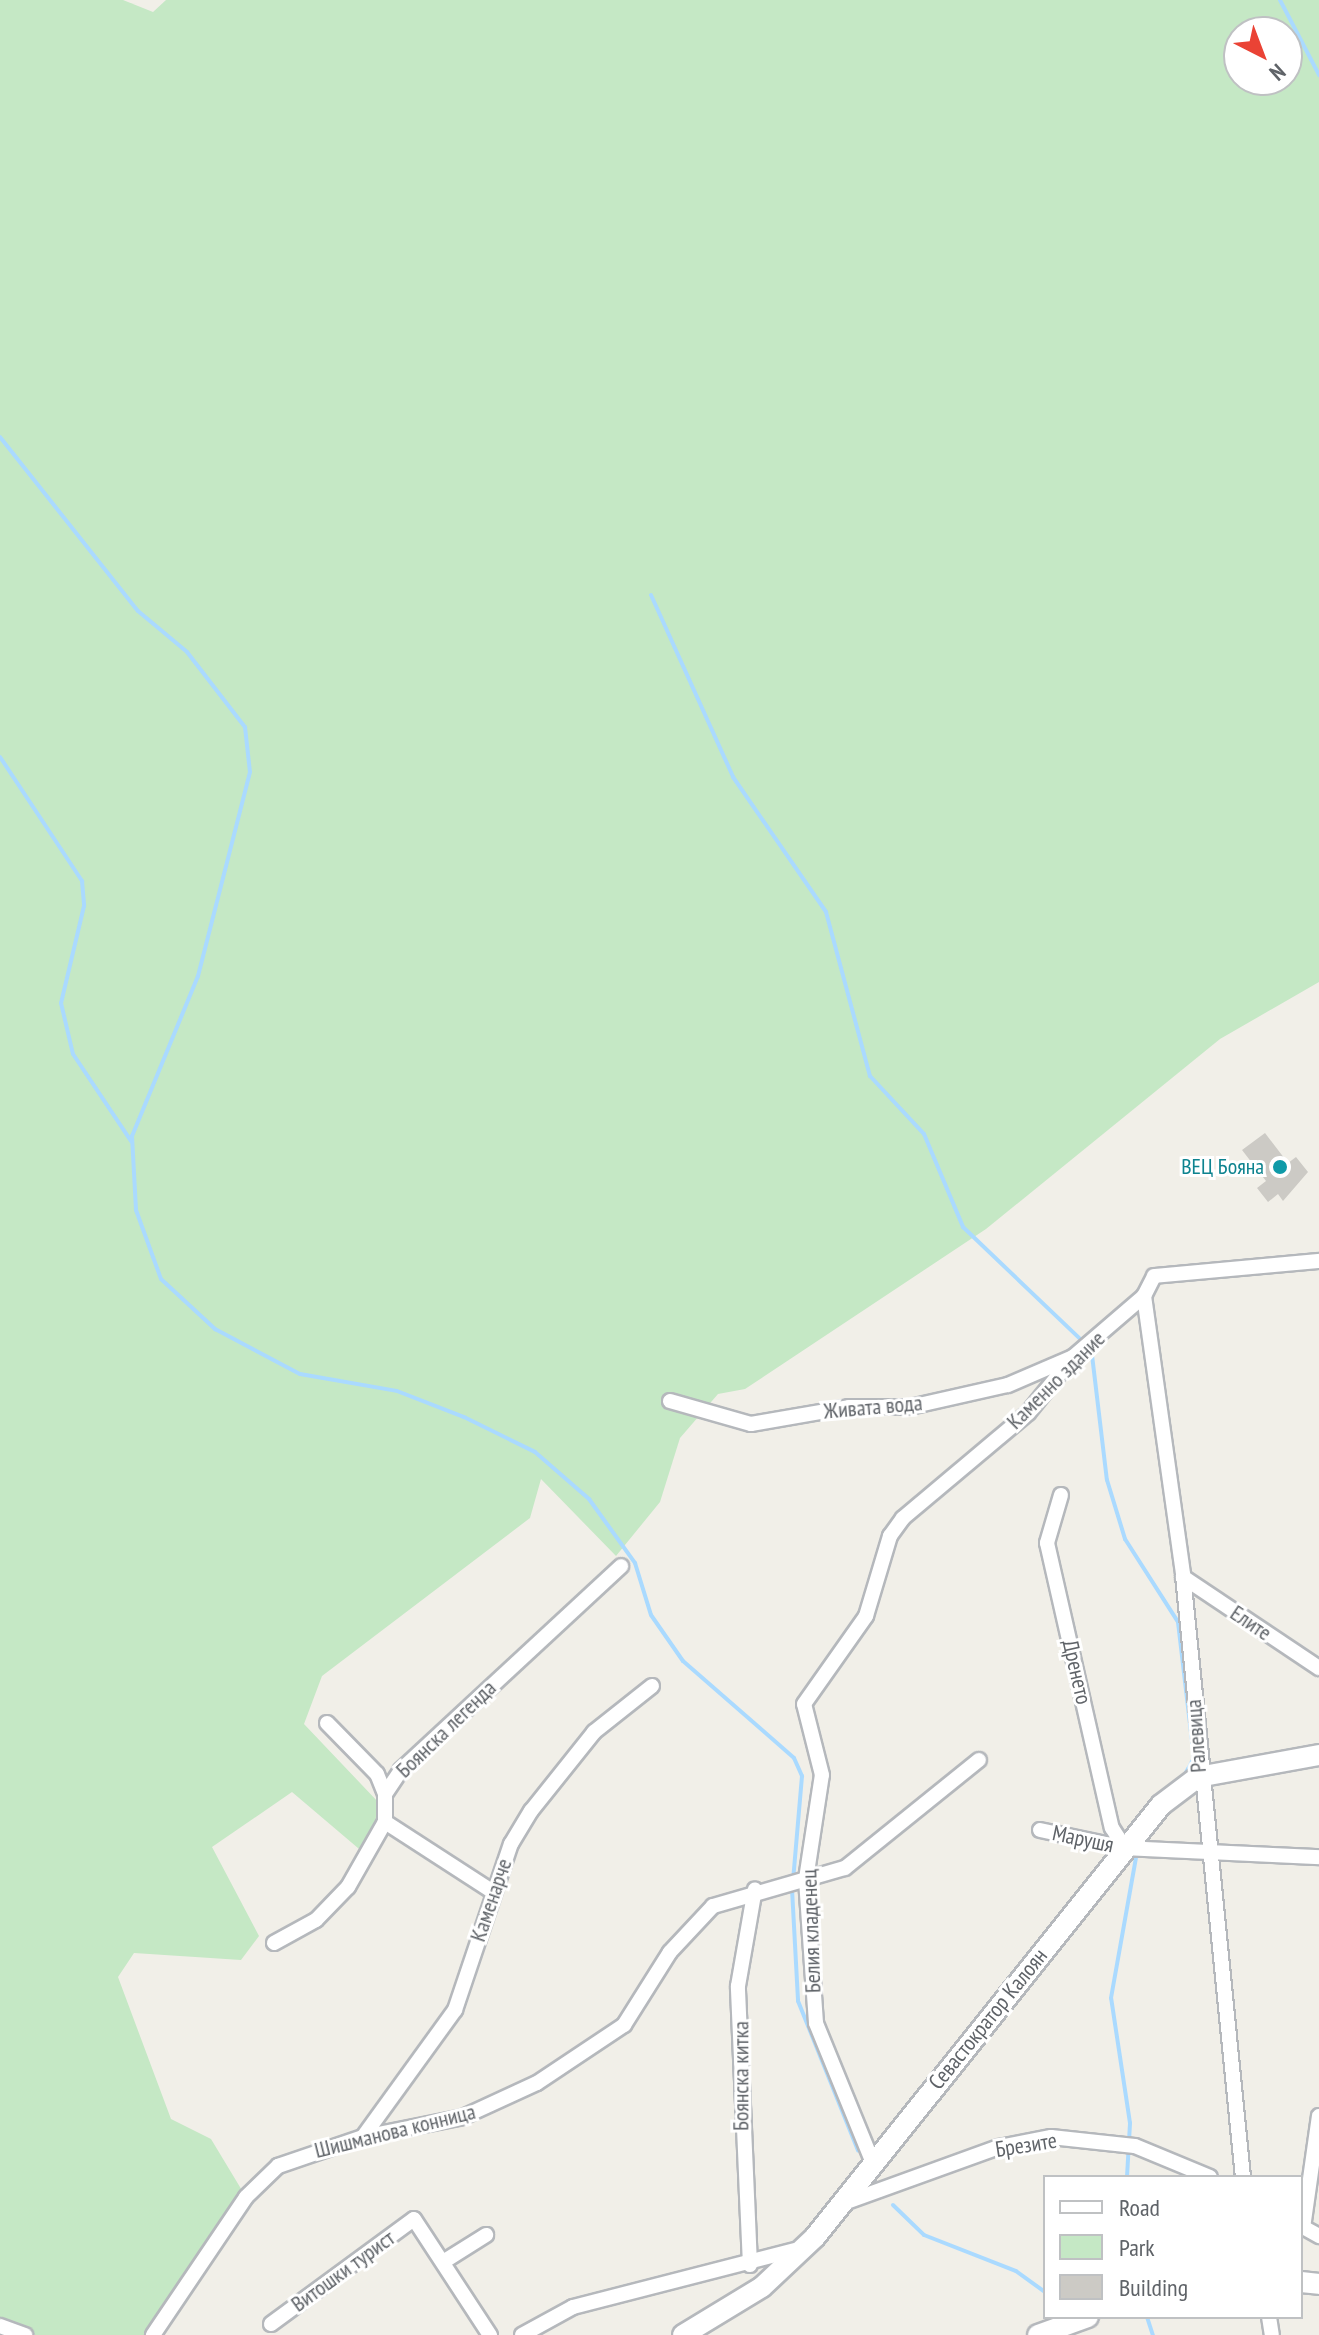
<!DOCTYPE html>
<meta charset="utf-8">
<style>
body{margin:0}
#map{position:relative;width:1319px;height:2335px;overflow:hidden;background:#f1efe8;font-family:"PT Sans Narrow",sans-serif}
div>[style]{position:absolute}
.green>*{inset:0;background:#c5e8c5}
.stream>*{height:4px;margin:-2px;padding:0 2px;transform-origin:2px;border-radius:2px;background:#aadaff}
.building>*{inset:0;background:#cccac5}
.roads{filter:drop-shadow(2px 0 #b5b8bc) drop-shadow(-2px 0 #b5b8bc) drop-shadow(0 2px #b5b8bc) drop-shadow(0 -2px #b5b8bc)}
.minor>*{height:14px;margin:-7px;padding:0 7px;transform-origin:7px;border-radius:7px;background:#fff}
.secondary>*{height:20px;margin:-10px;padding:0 10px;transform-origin:10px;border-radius:10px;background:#fff}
.dots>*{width:22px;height:22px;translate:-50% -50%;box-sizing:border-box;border:4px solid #fff;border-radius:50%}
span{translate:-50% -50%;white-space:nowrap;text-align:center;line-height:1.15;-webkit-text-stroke:6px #fff;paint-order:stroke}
.culture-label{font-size:22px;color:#0d838f}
.right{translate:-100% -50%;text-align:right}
.street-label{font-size:22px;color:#5f6368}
.legend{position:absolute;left:1043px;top:2175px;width:260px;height:144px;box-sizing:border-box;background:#fff;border:2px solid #bfc1c3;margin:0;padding:10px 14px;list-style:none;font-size:24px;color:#5f6368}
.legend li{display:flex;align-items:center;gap:16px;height:40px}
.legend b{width:40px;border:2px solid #bfc1c3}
.north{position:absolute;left:1223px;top:16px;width:80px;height:80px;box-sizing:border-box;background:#fff;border:2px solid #bfc1c3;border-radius:50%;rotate:138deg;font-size:22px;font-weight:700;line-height:32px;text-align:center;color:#5f6368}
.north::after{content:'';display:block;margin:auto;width:28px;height:36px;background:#ea4335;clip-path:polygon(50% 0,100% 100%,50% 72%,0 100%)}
</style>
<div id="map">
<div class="green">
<div style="clip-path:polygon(evenodd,0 0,123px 0,153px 12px,166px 0,1319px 0,1319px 982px,1220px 1039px,986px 1229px,745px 1389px,718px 1394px,680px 1438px,660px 1502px,616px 1556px,541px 1479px,530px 1518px,322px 1676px,304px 1724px,380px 1804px,365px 1854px,292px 1792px,212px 1847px,259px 1936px,241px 1960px,134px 1953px,118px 1977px,171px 2119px,211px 2139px,246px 2197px,153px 2335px,35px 2335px,0 2318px,0 0,1239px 32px,1287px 32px,1287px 80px,1239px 80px,1239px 32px)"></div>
</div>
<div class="stream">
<div style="left:1280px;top:0;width:85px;rotate:62.5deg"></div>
<div style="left:0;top:437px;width:222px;rotate:51.6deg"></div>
<div style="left:138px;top:611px;width:64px;rotate:39.9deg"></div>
<div style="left:187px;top:652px;width:95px;rotate:52.3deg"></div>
<div style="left:245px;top:727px;width:45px;rotate:83.7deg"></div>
<div style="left:250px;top:772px;width:211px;rotate:104.3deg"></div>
<div style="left:198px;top:976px;width:173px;rotate:112.4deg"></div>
<div style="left:132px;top:1136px;width:74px;rotate:86.9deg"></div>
<div style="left:136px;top:1210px;width:73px;rotate:70.1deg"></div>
<div style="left:161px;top:1279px;width:74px;rotate:42.8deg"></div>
<div style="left:215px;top:1329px;width:96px;rotate:27.9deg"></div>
<div style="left:300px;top:1374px;width:98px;rotate:9.9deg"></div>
<div style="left:397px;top:1391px;width:72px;rotate:21.2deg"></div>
<div style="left:464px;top:1417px;width:79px;rotate:26.2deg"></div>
<div style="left:535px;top:1452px;width:72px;rotate:41deg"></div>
<div style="left:589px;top:1499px;width:79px;rotate:54.3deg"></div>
<div style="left:635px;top:1563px;width:54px;rotate:72.9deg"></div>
<div style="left:651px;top:1615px;width:56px;rotate:55.2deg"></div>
<div style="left:683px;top:1661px;width:147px;rotate:41.1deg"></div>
<div style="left:794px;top:1758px;width:20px;rotate:66deg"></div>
<div style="left:802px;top:1776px;width:104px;rotate:94.9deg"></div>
<div style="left:651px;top:595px;width:200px;rotate:65.7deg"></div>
<div style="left:733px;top:777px;width:164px;rotate:55.4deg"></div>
<div style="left:826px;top:912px;width:170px;rotate:75deg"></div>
<div style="left:870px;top:1076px;width:79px;rotate:47deg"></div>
<div style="left:924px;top:1134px;width:101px;rotate:67.2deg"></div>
<div style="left:963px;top:1227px;width:162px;rotate:43.7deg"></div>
<div style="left:0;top:757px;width:149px;rotate:56.5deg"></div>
<div style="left:82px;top:881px;width:25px;rotate:85deg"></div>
<div style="left:84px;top:906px;width:100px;rotate:103.3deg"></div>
<div style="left:61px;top:1003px;width:52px;rotate:76.8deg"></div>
<div style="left:73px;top:1054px;width:105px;rotate:56.3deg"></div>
<div style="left:1092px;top:1355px;width:126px;rotate:83.2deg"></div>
<div style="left:1107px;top:1480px;width:62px;rotate:73deg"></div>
<div style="left:1125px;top:1539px;width:98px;rotate:57.4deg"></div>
<div style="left:1178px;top:1622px;width:137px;rotate:83.3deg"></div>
<div style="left:1194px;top:1758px;width:18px;rotate:119deg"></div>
<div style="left:792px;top:1889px;width:112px;rotate:86.9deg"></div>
<div style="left:798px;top:2001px;width:161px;rotate:68.1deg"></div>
<div style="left:1127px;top:2177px;width:54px;rotate:-86.8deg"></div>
<div style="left:1130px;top:2123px;width:126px;rotate:-98.6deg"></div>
<div style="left:1111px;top:1998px;width:142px;rotate:-79.9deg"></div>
<div style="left:893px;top:2205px;width:43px;rotate:44.1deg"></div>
<div style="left:924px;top:2235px;width:99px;rotate:21.4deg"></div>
<div style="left:1016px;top:2271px;width:36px;rotate:36deg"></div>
<div style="left:1147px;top:2317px;width:19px;rotate:72deg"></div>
</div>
<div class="building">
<div style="clip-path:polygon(1265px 1133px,1288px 1163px,1296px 1157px,1308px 1172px,1283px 1201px,1278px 1194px,1268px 1202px,1257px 1188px,1266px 1181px,1242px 1150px)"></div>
</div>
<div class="roads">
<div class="minor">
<div style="left:1144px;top:1296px;width:282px;rotate:82deg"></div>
<div style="left:1183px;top:1575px;width:605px;rotate:84.31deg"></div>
<div style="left:670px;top:1401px;width:84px;rotate:15.9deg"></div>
<div style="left:751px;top:1424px;width:99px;rotate:-9.8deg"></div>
<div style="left:849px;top:1407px;width:61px"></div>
<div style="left:910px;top:1407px;width:100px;rotate:-12.7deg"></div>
<div style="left:1008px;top:1385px;width:71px;rotate:-23.3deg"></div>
<div style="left:1061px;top:1495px;width:50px;rotate:106.3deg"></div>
<div style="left:1047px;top:1543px;width:292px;rotate:77.2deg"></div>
<div style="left:1112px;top:1828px;width:24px;rotate:57deg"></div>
<div style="left:1183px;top:1577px;width:164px;rotate:33.8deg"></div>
<div style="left:327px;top:1723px;width:71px;rotate:45.6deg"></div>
<div style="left:377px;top:1774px;width:22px;rotate:68deg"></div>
<div style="left:385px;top:1822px;width:129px;rotate:32.9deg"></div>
<div style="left:1040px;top:1830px;width:87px;rotate:12deg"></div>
<div style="left:1125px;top:1848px;width:194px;rotate:2.7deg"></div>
<div style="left:274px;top:1943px;width:48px;rotate:-28.7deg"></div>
<div style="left:316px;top:1920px;width:46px;rotate:-45.9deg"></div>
<div style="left:348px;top:1887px;width:75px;rotate:-60.4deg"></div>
<div style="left:385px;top:1822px;width:28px;rotate:-90deg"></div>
<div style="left:385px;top:1794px;width:29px;rotate:-56deg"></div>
<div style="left:401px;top:1770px;width:300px;rotate:-42.8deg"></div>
<div style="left:363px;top:2137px;width:157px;rotate:-54.1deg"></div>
<div style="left:455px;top:2010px;width:175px;rotate:-71.4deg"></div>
<div style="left:511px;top:1844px;width:39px;rotate:-59deg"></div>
<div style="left:531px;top:1811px;width:101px;rotate:-51.4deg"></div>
<div style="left:594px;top:1732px;width:74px;rotate:-38.4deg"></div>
<div style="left:873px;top:2163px;width:151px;rotate:-112.2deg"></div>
<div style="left:816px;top:2023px;width:144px;rotate:-94deg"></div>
<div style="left:806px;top:1879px;width:105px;rotate:-81.3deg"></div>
<div style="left:822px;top:1775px;width:73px;rotate:-104.2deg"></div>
<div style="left:804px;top:1704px;width:108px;rotate:-54.8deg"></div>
<div style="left:866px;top:1616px;width:84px;rotate:-73.3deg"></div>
<div style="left:890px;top:1536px;width:22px;rotate:-54deg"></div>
<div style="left:903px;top:1518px;width:163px;rotate:-40deg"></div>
<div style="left:1028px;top:1413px;width:72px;rotate:-51.2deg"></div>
<div style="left:1073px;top:1357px;width:94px;rotate:-40.7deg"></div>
<div style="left:1144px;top:1296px;width:22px;rotate:-63deg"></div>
<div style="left:1154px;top:1276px;width:166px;rotate:-5.2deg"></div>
<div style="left:844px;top:2203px;width:165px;rotate:-19.9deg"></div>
<div style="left:999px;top:2147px;width:53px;rotate:-10.9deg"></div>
<div style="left:1051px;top:2137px;width:84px;rotate:6.1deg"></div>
<div style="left:1135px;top:2146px;width:81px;rotate:22.5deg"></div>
<div style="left:1301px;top:2226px;width:21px;rotate:29deg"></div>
<div style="left:1303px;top:2228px;width:113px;rotate:-81.9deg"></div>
<div style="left:443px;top:2262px;width:51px;rotate:-32.1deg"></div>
<div style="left:750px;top:2265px;width:279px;rotate:-92.5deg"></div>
<div style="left:738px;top:1986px;width:98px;rotate:-80.1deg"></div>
<div style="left:1269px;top:2317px;width:18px;rotate:81deg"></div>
<div style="left:271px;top:2324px;width:177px;rotate:-36.3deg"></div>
<div style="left:414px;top:2219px;width:139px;rotate:56.8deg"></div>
<div style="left:0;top:2326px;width:27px;rotate:20deg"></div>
<div style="left:153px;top:2335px;width:166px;rotate:-56deg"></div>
<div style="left:246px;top:2197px;width:45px;rotate:-44.1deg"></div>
<div style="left:278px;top:2166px;width:90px;rotate:-18.8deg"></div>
<div style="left:363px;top:2137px;width:102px;rotate:-11.3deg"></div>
<div style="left:463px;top:2117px;width:81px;rotate:-24.7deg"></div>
<div style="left:537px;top:2083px;width:105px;rotate:-33.7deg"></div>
<div style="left:624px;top:2025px;width:86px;rotate:-57.8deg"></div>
<div style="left:670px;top:1952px;width:63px;rotate:-46.9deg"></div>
<div style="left:713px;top:1906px;width:137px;rotate:-16.1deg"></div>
<div style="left:845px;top:1868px;width:172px;rotate:-38.9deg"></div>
<div style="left:522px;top:2335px;width:58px;rotate:-28.8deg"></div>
<div style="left:573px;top:2307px;width:229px;rotate:-14.4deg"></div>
</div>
<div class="secondary">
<div style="left:1301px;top:2282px;width:18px;rotate:6deg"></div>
<div style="left:683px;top:2335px;width:92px;rotate:-31.3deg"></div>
<div style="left:762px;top:2287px;width:73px;rotate:-43.3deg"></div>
<div style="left:815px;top:2237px;width:553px;rotate:-51.31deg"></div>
<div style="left:1161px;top:1805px;width:46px;rotate:-37.1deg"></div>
<div style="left:1198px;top:1777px;width:123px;rotate:-10.3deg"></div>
<div style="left:1038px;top:2335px;width:53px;rotate:-19.8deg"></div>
</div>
</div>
<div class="dots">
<div style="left:1280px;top:1167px;background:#0f9aa8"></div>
</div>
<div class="culture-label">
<span class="right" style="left:1264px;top:1167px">ВЕЦ Бояна</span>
</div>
<div class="street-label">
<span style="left:1056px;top:1380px;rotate:-45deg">Каменно здание</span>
<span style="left:873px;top:1407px;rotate:-5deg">Живата вода</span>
<span style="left:1251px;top:1623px;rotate:34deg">Елите</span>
<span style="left:1077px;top:1672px;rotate:77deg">Дренето</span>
<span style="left:446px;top:1729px;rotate:-44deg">Боянска легенда</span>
<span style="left:1196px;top:1736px;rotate:-94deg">Ралевица</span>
<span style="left:1083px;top:1839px;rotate:12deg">Марушя</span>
<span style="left:491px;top:1900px;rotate:-71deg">Каменарче</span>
<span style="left:811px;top:1931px;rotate:-92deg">Белия кладенец</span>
<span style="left:988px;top:2019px;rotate:-51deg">Севастократор Калоян</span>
<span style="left:741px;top:2076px;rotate:-90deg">Боянска китка</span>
<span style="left:395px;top:2131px;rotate:-14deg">Шишманова конница</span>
<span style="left:1026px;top:2145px;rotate:-9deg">Брезите</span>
<span style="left:343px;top:2271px;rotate:-36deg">Витошки турист</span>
</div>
<ul class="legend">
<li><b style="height:10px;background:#fff"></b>Road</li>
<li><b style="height:22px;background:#c5e8c5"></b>Park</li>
<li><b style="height:22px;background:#cccac5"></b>Building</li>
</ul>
<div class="north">N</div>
</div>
